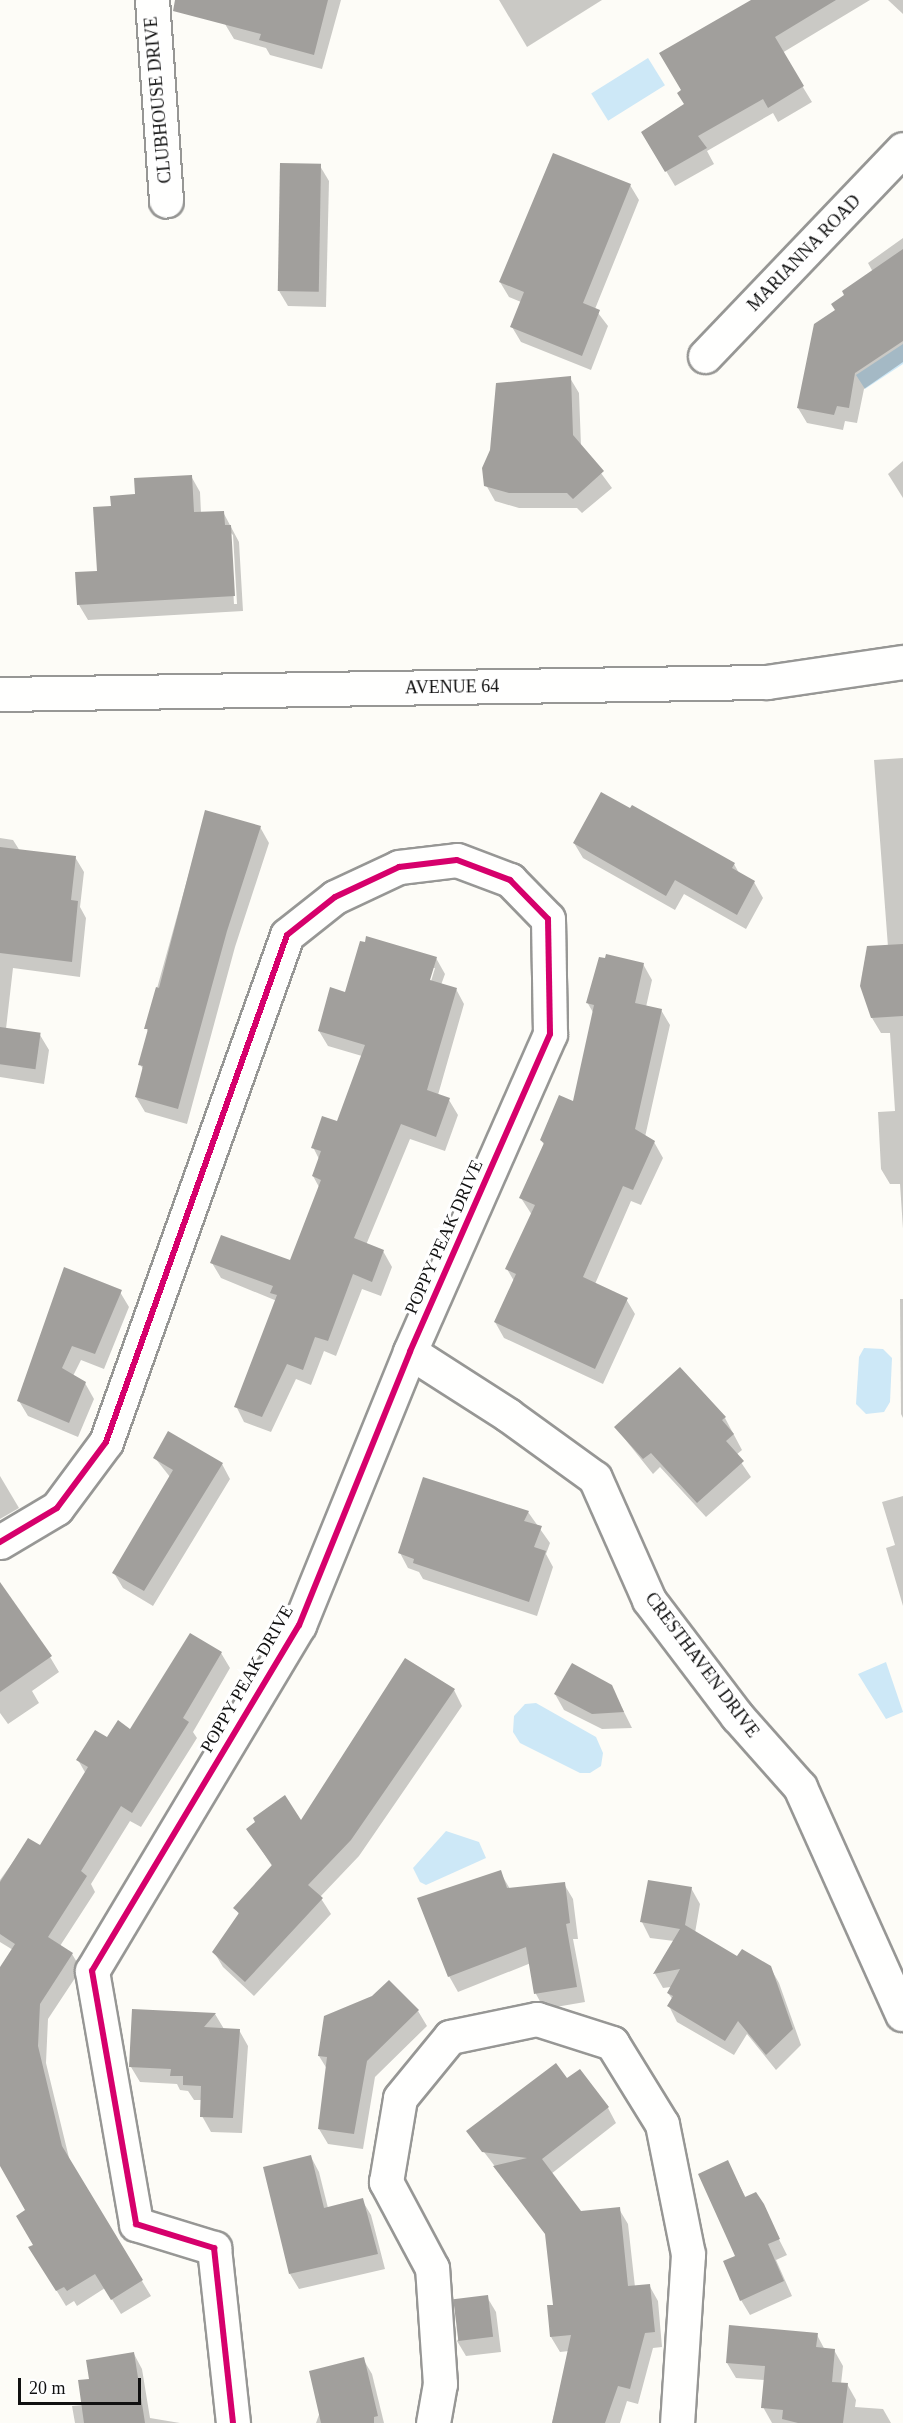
<!DOCTYPE html>
<style>
body{margin:0}
#map{position:relative;width:903px;height:2423px;overflow:hidden;background:#fdfcf7;font-family:"Times New Roman",serif}
div>[style]{position:absolute}
.water>*{inset:0;background:#cde8f7;transform-origin:0 0}
.shadow>*{inset:0;background:#0003}
.building>*{inset:0;background:#a19f9c;transform-origin:0 0}
.roads{filter:drop-shadow(2px 0 #979795) drop-shadow(-2px 0 #979795) drop-shadow(0 2px #979795) drop-shadow(0 -2px #979795)}
.minor>*{height:33px;margin:-16.5px;padding:0 16.5px;transform-origin:16.5px;border-radius:16.5px;background:#fffffe}
.tertiary>*{height:33px;margin:-16.5px;padding:0 16.5px;transform-origin:16.5px;border-radius:16.5px;background:#fffffe}
.cycleway>*{height:6px;margin:-3px;padding:0 3px;transform-origin:3px;border-radius:3px;background:#d6006c}
span{translate:-50% -50%;white-space:nowrap;text-align:center;line-height:1.15;-webkit-text-stroke:6px #fff;paint-order:stroke}
.street-label{font-size:18px;color:#111}
.scale{position:absolute;left:18px;top:2378px;width:123px;height:27px;box-sizing:border-box;border:3px solid #111;border-top:0;padding-left:8px;font-size:18px;line-height:21px;white-space:nowrap;color:#111;-webkit-text-stroke:4px #fff;paint-order:stroke}
</style>
<div id="map">
<div class="water">
<div style="left:648px;top:58px;width:32px;height:67px;rotate:58deg"></div>
<div style="clip-path:polygon(903px 344px,903px 364px,865px 389px,856px 375px)"></div>
<div style="clip-path:polygon(864px 1348px,883px 1349px,892px 1358px,890px 1402px,884px 1412px,866px 1414px,856px 1404px,859px 1357px)"></div>
<div style="clip-path:polygon(886px 1662px,903px 1712px,886px 1719px,858px 1674px)"></div>
<div style="clip-path:polygon(536px 1703px,596px 1737px,603px 1753px,601px 1766px,590px 1773px,580px 1773px,520px 1743px,513px 1732px,514px 1716px,525px 1704px)"></div>
<div style="clip-path:polygon(446px 1831px,479px 1842px,486px 1858px,426px 1885px,420px 1882px,413px 1868px)"></div>
</div>
<div class="shadow">
<div style="clip-path:polygon(231px 0,341px 0,322px 69px,270px 55px,266px 48px,234px 39px,225px 24px)"></div>
<div style="clip-path:polygon(499px 0,602px 0,527px 47px)"></div>
<div style="clip-path:polygon(754px 0,870px 0,782px 53px,812px 102px,778px 122px,773px 113px,707px 151px,714px 164px,675px 186px,643px 132px,686px 105px)"></div>
<div style="clip-path:polygon(888px 0,903px 0,903px 14px)"></div>
<div style="clip-path:polygon(320px 166px,329px 181px,326px 307px,288px 306px,279px 291px)"></div>
<div style="clip-path:polygon(630px 185px,639px 200px,595px 309px,608px 326px,591px 370px,521px 342px,512px 327px,521px 302px,509px 297px,500px 282px)"></div>
<div style="clip-path:polygon(903px 238px,903px 362px,864px 389px,857px 423px,845px 421px,843px 430px,807px 423px,798px 408px,836px 310px,873px 272px,868px 263px)"></div>
<div style="clip-path:polygon(570px 378px,579px 393px,581px 446px,612px 488px,582px 513px,577px 508px,519px 508px,495px 501px,486px 485px)"></div>
<div style="clip-path:polygon(903px 461px,903px 498px,888px 474px)"></div>
<div style="clip-path:polygon(evenodd,191px 476px,200px 492px,201px 513px,223px 512px,239px 542px,243px 611px,88px 620px,79px 605px,77px 573px,98px 572px,112px 507px,191px 476px,230px 532px,233px 535px,237px 604px,234px 604px,230px 532px)"></div>
<div style="clip-path:polygon(903px 758px,903px 1229px,900px 1184px,890px 1184px,881px 1169px,878px 1112px,895px 1111px,890px 1033px,881px 1033px,872px 1018px,888px 947px,874px 760px)"></div>
<div style="clip-path:polygon(206px 812px,260px 827px,269px 843px,235px 947px,187px 1124px,145px 1112px,136px 1097px,144px 1071px,140px 1064px,149px 1033px,146px 1028px)"></div>
<div style="clip-path:polygon(0 838px,13px 840px,20px 851px,75px 857px,84px 872px,80px 907px,86px 918px,80px 977px,13px 968px,6px 1029px,40px 1035px,49px 1050px,44px 1084px,0 1077px)"></div>
<div style="clip-path:polygon(574px 843px,734px 864px,739px 873px,754px 882px,763px 898px,746px 929px,684px 894px,675px 910px,583px 858px)"></div>
<div style="clip-path:polygon(evenodd,436px 958px,445px 974px,441px 985px,456px 989px,464px 1004px,438px 1095px,449px 1100px,458px 1115px,445px 1151px,410px 1139px,366px 1245px,383px 1251px,392px 1267px,381px 1296px,362px 1289px,336px 1356px,324px 1351px,311px 1385px,296px 1379px,271px 1432px,244px 1422px,236px 1406px,277px 1301px,221px 1278px,212px 1263px,291px 1262px,319px 1187px,313px 1176px,319px 1159px,313px 1147px,338px 1123px,362px 1056px,328px 1046px,319px 1031px,346px 994px,436px 958px,432px 968px,435px 968px,429px 988px,426px 987px,432px 968px)"></div>
<div style="clip-path:polygon(643px 964px,652px 980px,646px 1007px,661px 1010px,670px 1025px,645px 1137px,654px 1142px,663px 1158px,641px 1205px,631px 1201px,595px 1284px,626px 1299px,635px 1314px,603px 1384px,504px 1338px,495px 1322px,514px 1281px,507px 1269px,532px 1215px,521px 1198px,545px 1146px,541px 1140px,574px 1103px,594px 1014px,587px 1002px)"></div>
<div style="clip-path:polygon(120px 1292px,129px 1307px,104px 1369px,81px 1360px,73px 1376px,85px 1383px,94px 1399px,78px 1437px,28px 1416px,19px 1401px)"></div>
<div style="clip-path:polygon(900px 1299px,903px 1299px,903px 1418px,901px 1414px)"></div>
<div style="clip-path:polygon(725px 1418px,742px 1450px,736px 1455px,751px 1477px,706px 1517px,660px 1467px,653px 1474px,616px 1428px)"></div>
<div style="clip-path:polygon(155px 1458px,222px 1464px,230px 1479px,153px 1606px,123px 1588px,114px 1573px,170px 1477px)"></div>
<div style="clip-path:polygon(0 1476px,19px 1508px,0 1519px)"></div>
<div style="clip-path:polygon(903px 1496px,903px 1606px,886px 1548px,895px 1545px,882px 1502px)"></div>
<div style="clip-path:polygon(528px 1512px,550px 1543px,546px 1554px,553px 1567px,537px 1616px,423px 1579px,419px 1572px,408px 1568px,400px 1553px)"></div>
<div style="clip-path:polygon(0 1604px,50px 1657px,59px 1672px,32px 1691px,39px 1703px,8px 1724px,0 1713px)"></div>
<div style="clip-path:polygon(221px 1653px,230px 1668px,193px 1732px,197px 1738px,141px 1827px,130px 1821px,91px 1884px,95px 1892px,60px 1946px,72px 1954px,81px 1969px,48px 2019px,46px 2063px,70px 2162px,151px 2296px,121px 2314px,105px 2288px,77px 2306px,74px 2301px,66px 2306px,39px 2262px,27px 2211px,0 2142px,0 2006px,13px 1950px,0 1942px,0 1880px,29px 1840px,40px 1847px,86px 1774px,78px 1760px,107px 1739px,131px 1731px)"></div>
<div style="clip-path:polygon(611px 1686px,632px 1728px,602px 1729px,564px 1710px,555px 1694px)"></div>
<div style="clip-path:polygon(454px 1690px,462px 1706px,359px 1856px,320px 1897px,331px 1914px,254px 1996px,223px 1967px,214px 1952px,240px 1916px,235px 1908px,272px 1866px,248px 1829px,257px 1823px,301px 1823px)"></div>
<div style="clip-path:polygon(500px 1872px,510px 1889px,564px 1884px,573px 1899px,578px 1939px,573px 1939px,585px 2002px,544px 2009px,536px 1994px,531px 1963px,458px 1992px,449px 1976px)"></div>
<div style="clip-path:polygon(691px 1888px,700px 1904px,695px 1933px,738px 1958px,770px 1967px,779px 1983px,801px 2045px,776px 2070px,747px 2034px,734px 2055px,677px 2022px,669px 2006px,673px 2000px,668px 1993px,671px 1987px,663px 1988px,655px 1974px,674px 1941px,650px 1938px,642px 1922px)"></div>
<div style="clip-path:polygon(134px 2011px,215px 2014px,224px 2029px,239px 2030px,248px 2046px,242px 2133px,211px 2132px,202px 2116px,202px 2100px,194px 2100px,188px 2091px,180px 2090px,177px 2084px,140px 2082px,131px 2067px)"></div>
<div style="clip-path:polygon(418px 2011px,427px 2026px,375px 2077px,363px 2149px,328px 2144px,319px 2129px,327px 2069px,319px 2056px)"></div>
<div style="clip-path:polygon(567px 2081px,608px 2108px,616px 2123px,551px 2174px,580px 2213px,619px 2209px,628px 2224px,635px 2287px,649px 2285px,658px 2301px,662px 2347px,653px 2348px,638px 2404px,627px 2401px,620px 2423px,552px 2423px,569px 2351px,560px 2352px,551px 2337px,549px 2307px,554px 2306px,551px 2240px,468px 2131px)"></div>
<div style="clip-path:polygon(311px 2157px,319px 2172px,328px 2208px,362px 2200px,371px 2215px,385px 2269px,299px 2289px,290px 2274px)"></div>
<div style="clip-path:polygon(727px 2162px,746px 2198px,764px 2210px,787px 2255px,776px 2260px,792px 2296px,750px 2315px,741px 2300px)"></div>
<div style="clip-path:polygon(487px 2297px,496px 2312px,501px 2352px,466px 2356px,457px 2341px)"></div>
<div style="clip-path:polygon(817px 2335px,825px 2350px,834px 2350px,843px 2366px,841px 2384px,847px 2384px,856px 2400px,855px 2407px,883px 2409px,891px 2423px,772px 2423px,763px 2407px,765px 2380px,736px 2378px,727px 2363px)"></div>
<div style="clip-path:polygon(134px 2354px,142px 2369px,150px 2418px,180px 2423px,75px 2423px,72px 2406px,83px 2405px,91px 2380px)"></div>
<div style="clip-path:polygon(363px 2359px,372px 2374px,384px 2423px,316px 2423px,320px 2412px)"></div>
</div>
<div class="building">
<div style="clip-path:polygon(175px 0,328px 0,314px 55px,259px 40px,261px 34px,173px 11px)"></div>
<div style="clip-path:polygon(751px 0,836px 0,775px 37px,804px 86px,768px 108px,763px 99px,698px 136px,707px 148px,665px 172px,641px 132px,684px 104px,677px 93px,681px 90px,659px 53px)"></div>
<div style="clip-path:polygon(553px 153px,631px 184px,583px 303px,600px 310px,582px 356px,510px 327px,524px 292px,499px 282px)"></div>
<div style="left:280px;top:163px;width:41px;height:128px;rotate:1deg"></div>
<div style="clip-path:polygon(903px 249px,903px 341px,855px 373px,849px 408px,837px 406px,834px 415px,797px 408px,814px 324px,835px 310px,831px 304px,844px 295px,842px 291px)"></div>
<div style="clip-path:polygon(571px 376px,573px 435px,604px 471px,573px 499px,567px 493px,509px 493px,484px 486px,482px 468px,490px 450px,496px 383px)"></div>
<div style="clip-path:polygon(192px 475px,194px 512px,224px 511px,225px 525px,231px 525px,235px 596px,77px 605px,75px 572px,97px 571px,93px 507px,111px 506px,110px 496px,135px 494px,134px 478px)"></div>
<div style="clip-path:polygon(601px 792px,630px 808px,632px 805px,735px 863px,732px 868px,755px 881px,737px 915px,675px 880px,666px 896px,573px 843px)"></div>
<div style="clip-path:polygon(205px 810px,261px 826px,227px 931px,178px 1109px,135px 1097px,143px 1066px,138px 1065px,148px 1029px,144px 1029px,156px 987px,159px 988px)"></div>
<div style="clip-path:polygon(0 847px,76px 856px,71px 900px,78px 901px,72px 962px,0 953px)"></div>
<div style="clip-path:polygon(366px 936px,437px 957px,430px 980px,457px 988px,427px 1090px,450px 1098px,436px 1137px,401px 1124px,354px 1238px,384px 1250px,372px 1282px,353px 1274px,328px 1341px,315px 1337px,303px 1370px,287px 1364px,262px 1417px,234px 1407px,277px 1295px,270px 1293px,273px 1286px,210px 1263px,221px 1235px,290px 1260px,321px 1180px,312px 1176px,321px 1151px,311px 1148px,322px 1116px,337px 1121px,365px 1045px,318px 1031px,330px 987px,345px 992px,360px 941px,365px 942px)"></div>
<div style="clip-path:polygon(903px 944px,903px 1016px,871px 1018px,860px 986px,867px 946px)"></div>
<div style="clip-path:polygon(606px 954px,644px 963px,635px 1003px,662px 1009px,635px 1129px,655px 1141px,633px 1190px,623px 1186px,583px 1277px,628px 1298px,595px 1369px,494px 1322px,516px 1274px,505px 1269px,535px 1205px,519px 1198px,544px 1143px,540px 1140px,559px 1095px,573px 1101px,594px 1005px,586px 1003px,599px 957px,605px 958px)"></div>
<div style="left:0;top:1027px;width:41px;height:37px;rotate:8deg"></div>
<div style="clip-path:polygon(64px 1267px,122px 1290px,95px 1354px,72px 1346px,62px 1368px,86px 1382px,69px 1423px,17px 1401px)"></div>
<div style="clip-path:polygon(680px 1367px,726px 1417px,722px 1420px,734px 1434px,726px 1441px,744px 1461px,697px 1503px,651px 1453px,643px 1459px,614px 1427px)"></div>
<div style="clip-path:polygon(168px 1431px,223px 1463px,144px 1591px,112px 1573px,173px 1470px,153px 1458px)"></div>
<div style="clip-path:polygon(423px 1477px,529px 1511px,524px 1521px,542px 1526px,534px 1547px,546px 1551px,529px 1602px,413px 1563px,414px 1559px,398px 1553px)"></div>
<div style="clip-path:polygon(0 1582px,52px 1656px,0 1692px)"></div>
<div style="clip-path:polygon(190px 1633px,222px 1652px,183px 1718px,189px 1722px,132px 1813px,121px 1806px,81px 1871px,87px 1876px,48px 1937px,73px 1953px,40px 2004px,38px 2046px,62px 2146px,143px 2280px,111px 2300px,95px 2274px,67px 2291px,64px 2287px,56px 2291px,28px 2247px,33px 2245px,16px 2216px,25px 2210px,0 2166px,0 1967px,15px 1944px,0 1934px,0 1882px,28px 1838px,40px 1845px,88px 1767px,76px 1760px,95px 1730px,107px 1737px,118px 1720px,130px 1729px)"></div>
<div style="clip-path:polygon(405px 1658px,455px 1689px,351px 1840px,308px 1885px,323px 1898px,245px 1982px,212px 1952px,239px 1913px,233px 1908px,272px 1865px,246px 1829px,255px 1822px,253px 1818px,285px 1795px,301px 1820px)"></div>
<div style="clip-path:polygon(572px 1663px,612px 1685px,624px 1712px,592px 1714px,554px 1694px)"></div>
<div style="clip-path:polygon(501px 1870px,507px 1888px,565px 1882px,570px 1923px,566px 1924px,577px 1987px,534px 1994px,526px 1947px,448px 1977px,417px 1898px)"></div>
<div style="clip-path:polygon(648px 1880px,692px 1887px,685px 1925px,737px 1956px,742px 1949px,771px 1966px,793px 2029px,766px 2055px,738px 2021px,725px 2041px,667px 2006px,673px 1996px,667px 1993px,680px 1969px,653px 1974px,680px 1929px,640px 1922px)"></div>
<div style="clip-path:polygon(389px 1980px,419px 2010px,367px 2061px,354px 2134px,318px 2129px,327px 2057px,318px 2056px,324px 2016px,372px 1996px)"></div>
<div style="clip-path:polygon(132px 2009px,216px 2013px,204px 2027px,240px 2029px,233px 2118px,200px 2117px,201px 2086px,183px 2085px,183px 2076px,170px 2076px,171px 2069px,129px 2067px)"></div>
<div style="clip-path:polygon(556px 2063px,567px 2078px,580px 2069px,609px 2107px,542px 2159px,581px 2211px,620px 2207px,628px 2286px,650px 2284px,655px 2332px,645px 2333px,630px 2389px,618px 2386px,605px 2423px,552px 2423px,571px 2335px,550px 2337px,547px 2305px,553px 2305px,545px 2234px,493px 2166px,527px 2158px,482px 2152px,466px 2131px)"></div>
<div style="clip-path:polygon(311px 2155px,324px 2208px,363px 2198px,378px 2254px,289px 2274px,263px 2167px)"></div>
<div style="clip-path:polygon(728px 2160px,745px 2197px,756px 2192px,764px 2204px,780px 2239px,768px 2244px,784px 2281px,740px 2301px,723px 2261px,735px 2256px,698px 2174px)"></div>
<div style="left:488px;top:2295px;width:42px;height:35px;rotate:83deg"></div>
<div style="clip-path:polygon(729px 2325px,818px 2333px,816px 2347px,835px 2349px,832px 2382px,848px 2383px,843px 2423px,798px 2423px,782px 2419px,783px 2410px,761px 2408px,765px 2366px,726px 2363px)"></div>
<div style="clip-path:polygon(134px 2352px,145px 2423px,84px 2423px,78px 2380px,89px 2379px,86px 2360px)"></div>
<div style="clip-path:polygon(364px 2357px,378px 2416px,374px 2417px,374px 2423px,321px 2423px,309px 2371px)"></div>
</div>
<div class="roads">
<div class="minor">
<div style="left:152px;top:0;width:201px;rotate:86deg"></div>
<div style="left:705px;top:356px;width:286px;rotate:-46.3deg"></div>
<div style="left:410px;top:1352px;width:117px;rotate:32.7deg"></div>
<div style="left:508px;top:1415px;width:107px;rotate:35.9deg"></div>
<div style="left:595px;top:1478px;width:133px;rotate:66.1deg"></div>
<div style="left:649px;top:1600px;width:146px;rotate:52.8deg"></div>
<div style="left:737px;top:1716px;width:95px;rotate:48.4deg"></div>
<div style="left:800px;top:1787px;width:249px;rotate:65.8deg"></div>
<div style="left:0;top:1542px;width:66px;rotate:-30.8deg"></div>
<div style="left:57px;top:1508px;width:82px;rotate:-53.4deg"></div>
<div style="left:106px;top:1442px;width:538px;rotate:-70.35deg"></div>
<div style="left:287px;top:935px;width:61px;rotate:-38.4deg"></div>
<div style="left:335px;top:897px;width:71px;rotate:-25.1deg"></div>
<div style="left:399px;top:867px;width:58px;rotate:-6.9deg"></div>
<div style="left:457px;top:860px;width:57px;rotate:20.7deg"></div>
<div style="left:510px;top:880px;width:54px;rotate:45.7deg"></div>
<div style="left:548px;top:919px;width:115px;rotate:89deg"></div>
<div style="left:550px;top:1034px;width:347px;rotate:113.8deg"></div>
<div style="left:410px;top:1352px;width:295px;rotate:112.1deg"></div>
<div style="left:299px;top:1625px;width:403px;rotate:120.9deg"></div>
<div style="left:92px;top:1971px;width:257px;rotate:80.1deg"></div>
<div style="left:136px;top:2224px;width:82px;rotate:17.1deg"></div>
<div style="left:214px;top:2248px;width:176px;rotate:83.8deg"></div>
<div style="left:433px;top:2423px;width:40px;rotate:-80deg"></div>
<div style="left:440px;top:2384px;width:116px;rotate:-93.9deg"></div>
<div style="left:432px;top:2268px;width:98px;rotate:-118.1deg"></div>
<div style="left:386px;top:2182px;width:85px;rotate:-80.5deg"></div>
<div style="left:400px;top:2098px;width:79px;rotate:-50.7deg"></div>
<div style="left:450px;top:2037px;width:89px;rotate:-11.7deg"></div>
<div style="left:537px;top:2019px;width:79px;rotate:17.7deg"></div>
<div style="left:612px;top:2043px;width:95px;rotate:58.3deg"></div>
<div style="left:662px;top:2124px;width:133px;rotate:78.7deg"></div>
<div style="left:688px;top:2254px;width:169px;rotate:93.7deg"></div>
</div>
<div class="tertiary">
<div style="left:0;top:694px;width:767px;rotate:-0.9deg"></div>
<div style="left:767px;top:682px;width:137px;rotate:-8.4deg"></div>
</div>
</div>
<div class="cycleway">
<div style="left:0;top:1542px;width:66px;rotate:-30.8deg"></div>
<div style="left:57px;top:1508px;width:82px;rotate:-53.4deg"></div>
<div style="left:106px;top:1442px;width:538px;rotate:-70.35deg"></div>
<div style="left:287px;top:935px;width:61px;rotate:-38.4deg"></div>
<div style="left:335px;top:897px;width:71px;rotate:-25.1deg"></div>
<div style="left:399px;top:867px;width:58px;rotate:-6.9deg"></div>
<div style="left:457px;top:860px;width:57px;rotate:20.7deg"></div>
<div style="left:510px;top:880px;width:54px;rotate:45.7deg"></div>
<div style="left:548px;top:919px;width:115px;rotate:89deg"></div>
<div style="left:550px;top:1034px;width:347px;rotate:113.8deg"></div>
<div style="left:410px;top:1352px;width:295px;rotate:112.1deg"></div>
<div style="left:299px;top:1625px;width:403px;rotate:120.9deg"></div>
<div style="left:92px;top:1971px;width:257px;rotate:80.1deg"></div>
<div style="left:136px;top:2224px;width:82px;rotate:17.1deg"></div>
<div style="left:214px;top:2248px;width:176px;rotate:83.8deg"></div>
</div>
<div class="street-label">
<span style="left:158px;top:100px;rotate:-95deg">CLUBHOUSE DRIVE</span>
<span style="left:804px;top:253px;rotate:-46deg">MARIANNA ROAD</span>
<span style="left:452px;top:687px;rotate:-1deg">AVENUE 64</span>
<span style="left:444px;top:1237px;rotate:-66deg">POPPY PEAK DRIVE</span>
<span style="left:702px;top:1665px;rotate:53deg">CRESTHAVEN DRIVE</span>
<span style="left:247px;top:1679px;rotate:-60deg">POPPY PEAK DRIVE</span>
</div>
<div class="scale">20 m</div>
</div>
